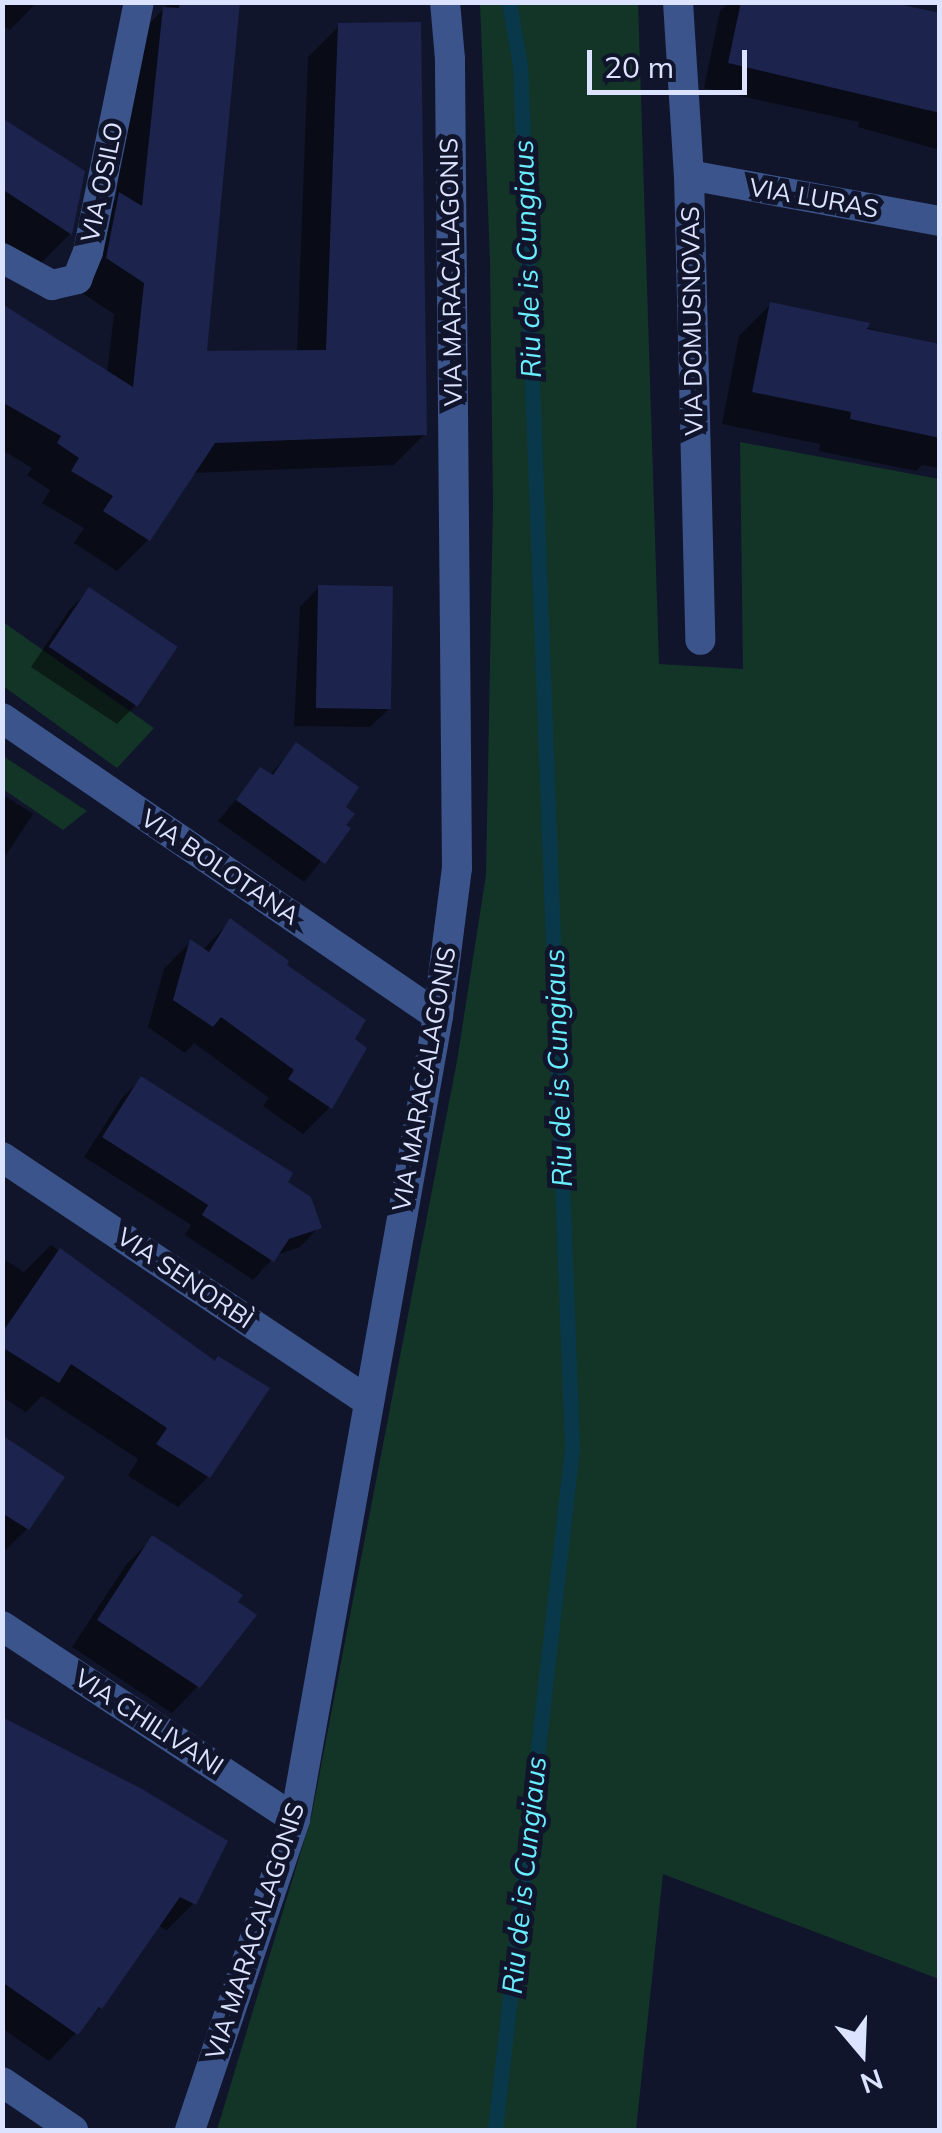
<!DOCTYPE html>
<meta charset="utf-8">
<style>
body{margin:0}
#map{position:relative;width:942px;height:2133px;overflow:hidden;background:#11152b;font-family:Mulish,sans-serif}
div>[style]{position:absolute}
.green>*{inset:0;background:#133528}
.shadow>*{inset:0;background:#0007}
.stream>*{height:15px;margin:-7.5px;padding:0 7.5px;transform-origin:7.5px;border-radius:7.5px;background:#0a384b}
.building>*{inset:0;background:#1c234d;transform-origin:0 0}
.minor>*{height:30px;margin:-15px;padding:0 15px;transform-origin:15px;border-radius:15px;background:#3b548b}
span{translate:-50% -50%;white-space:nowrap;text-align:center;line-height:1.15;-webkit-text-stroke:10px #11152b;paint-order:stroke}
.street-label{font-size:25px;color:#dbe3ff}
.water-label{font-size:28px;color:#69eeff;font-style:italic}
.frame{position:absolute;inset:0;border:5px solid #dbe3ff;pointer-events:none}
.north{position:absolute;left:812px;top:2003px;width:100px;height:100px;-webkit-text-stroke:8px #11152b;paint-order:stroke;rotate:161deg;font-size:28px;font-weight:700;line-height:40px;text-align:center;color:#dbe3ff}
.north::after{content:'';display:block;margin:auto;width:35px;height:45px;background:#dbe3ff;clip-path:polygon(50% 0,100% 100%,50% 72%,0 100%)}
.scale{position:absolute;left:587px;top:50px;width:160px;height:45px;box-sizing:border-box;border:5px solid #dbe3ff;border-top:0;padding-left:12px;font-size:30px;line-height:35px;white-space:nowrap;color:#dbe3ff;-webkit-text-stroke:8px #11152b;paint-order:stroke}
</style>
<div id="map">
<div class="green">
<div style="clip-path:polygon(480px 3px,638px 3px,659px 664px,743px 669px,740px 442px,939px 479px,939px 1979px,663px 1874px,636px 2130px,217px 2130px,311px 1818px,457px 1061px,486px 875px,493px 504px,490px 262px)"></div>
<div style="clip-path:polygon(3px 622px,154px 728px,117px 768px,3px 686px)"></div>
<div style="clip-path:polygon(3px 756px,87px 811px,63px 830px,3px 789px)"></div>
</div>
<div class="shadow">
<div style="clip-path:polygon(2px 2px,37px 2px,10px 30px,2px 25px)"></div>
<div style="clip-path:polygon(170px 2px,238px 2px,204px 354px,297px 352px,308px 57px,339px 26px,425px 434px,394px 465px,192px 473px,148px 540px,117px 571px,74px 543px,84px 528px,42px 503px,50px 490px,27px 475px,32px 468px,2px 450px,2px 307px,107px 374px,114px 314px,76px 289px,89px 226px,116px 199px,133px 41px)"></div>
<div style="clip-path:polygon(729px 2px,855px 2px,940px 16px,940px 150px,858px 127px,859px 122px,704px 88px,720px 11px)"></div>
<div style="clip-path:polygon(2px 121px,83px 172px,70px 234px,39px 265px,2px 240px)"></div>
<div style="clip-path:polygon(771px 304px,940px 346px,940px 468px,922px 465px,916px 471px,819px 451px,820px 444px,722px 424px,739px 336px)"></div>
<div style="clip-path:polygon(319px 587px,390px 708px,370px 727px,294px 726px,300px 607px)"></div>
<div style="clip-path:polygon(90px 590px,136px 705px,117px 724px,31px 667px,70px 609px)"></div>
<div style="clip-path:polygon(297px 745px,342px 807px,343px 826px,347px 829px,304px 882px,218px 821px,261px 770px,269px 776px)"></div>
<div style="clip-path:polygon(2px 794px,33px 814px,2px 861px)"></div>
<div style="clip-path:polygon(230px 921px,284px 966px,352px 1039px,330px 1107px,303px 1134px,263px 1106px,269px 1098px,194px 1043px,185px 1053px,148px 1027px,164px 969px,190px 942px,202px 951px)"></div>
<div style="clip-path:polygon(141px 1079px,284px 1183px,319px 1227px,300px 1247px,276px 1255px,253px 1280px,185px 1235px,191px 1225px,84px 1157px,122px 1098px)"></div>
<div style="clip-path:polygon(51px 1245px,214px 1363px,208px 1477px,178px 1507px,128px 1476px,138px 1459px,42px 1396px,26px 1412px,2px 1397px,2px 1258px,24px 1272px)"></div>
<div style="clip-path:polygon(2px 1440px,61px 1477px,27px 1529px,2px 1553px)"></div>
<div style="clip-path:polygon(152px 1538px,198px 1686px,172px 1713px,72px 1647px,126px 1565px)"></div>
<div style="clip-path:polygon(2px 1720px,194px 1903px,167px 1930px,157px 1925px,100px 2008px,49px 2061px,2px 2028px)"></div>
</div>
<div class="stream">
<div style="left:495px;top:2130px;width:686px;rotate:-83.56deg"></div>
<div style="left:572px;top:1448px;width:1384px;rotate:-92.15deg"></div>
<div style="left:520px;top:65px;width:64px;rotate:-99.9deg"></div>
</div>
<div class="building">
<div style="clip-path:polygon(180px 2px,240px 2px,207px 351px,326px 350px,338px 23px,421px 22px,427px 435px,215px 443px,150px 541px,103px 511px,113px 496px,71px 471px,79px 458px,57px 443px,61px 436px,2px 402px,2px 304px,133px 387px,144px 283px,106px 258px,119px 192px,142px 206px,163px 7px,179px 8px)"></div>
<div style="clip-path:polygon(741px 2px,889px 2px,940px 13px,940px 113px,728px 63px)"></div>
<div style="clip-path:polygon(2px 118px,85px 171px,72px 235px,2px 189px)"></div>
<div style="clip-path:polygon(770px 302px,870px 323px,867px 329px,940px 344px,940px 438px,850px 419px,851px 412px,752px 392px)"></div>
<div style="left:318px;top:585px;width:75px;height:123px;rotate:1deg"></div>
<div style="left:89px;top:587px;width:107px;height:72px;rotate:34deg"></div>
<div style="clip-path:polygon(296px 742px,359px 787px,346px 807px,355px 814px,346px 825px,351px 828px,325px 864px,236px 800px,260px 767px,273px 775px)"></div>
<div style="clip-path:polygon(230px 918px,289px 961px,287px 965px,366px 1020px,355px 1039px,367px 1048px,332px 1109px,288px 1079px,294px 1070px,221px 1017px,213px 1027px,173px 1000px,190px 939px,209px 952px)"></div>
<div style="clip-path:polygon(141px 1076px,293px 1173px,288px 1182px,311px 1197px,322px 1228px,289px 1239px,274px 1262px,202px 1215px,208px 1205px,102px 1137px)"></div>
<div style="clip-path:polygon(60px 1248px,215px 1361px,218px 1356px,270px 1388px,210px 1478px,156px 1444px,167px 1428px,71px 1364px,59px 1383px,2px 1347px,2px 1333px)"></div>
<div style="clip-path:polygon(2px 1435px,65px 1477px,29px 1530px,2px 1513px)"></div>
<div style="clip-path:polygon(152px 1535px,243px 1595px,238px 1602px,257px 1615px,200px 1688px,97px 1620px)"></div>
<div style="clip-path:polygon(2px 1717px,142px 1789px,228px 1841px,196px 1905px,180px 1897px,102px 2009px,99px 2007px,78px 2035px,2px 1982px)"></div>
</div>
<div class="minor">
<div style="left:678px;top:2px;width:173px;rotate:86.4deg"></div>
<div style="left:689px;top:175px;width:465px;rotate:88.6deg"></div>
<div style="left:689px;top:175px;width:255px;rotate:10.4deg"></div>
<div style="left:2px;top:258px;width:57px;rotate:28.4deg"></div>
<div style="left:52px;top:285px;width:26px;rotate:-13deg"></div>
<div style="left:77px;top:279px;width:29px;rotate:-68deg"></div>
<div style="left:88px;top:252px;width:255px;rotate:-78.5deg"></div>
<div style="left:2px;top:718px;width:528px;rotate:34.35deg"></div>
<div style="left:2px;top:1157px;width:438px;rotate:33.7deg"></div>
<div style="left:2px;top:1626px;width:351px;rotate:33.4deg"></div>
<div style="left:2px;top:2082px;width:86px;rotate:34.1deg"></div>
<div style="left:190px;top:2130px;width:328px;rotate:-71.3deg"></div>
<div style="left:295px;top:1819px;width:816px;rotate:-79.9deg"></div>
<div style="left:438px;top:1016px;width:149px;rotate:-82.7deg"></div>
<div style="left:457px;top:868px;width:809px;rotate:-90.5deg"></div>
<div style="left:450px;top:59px;width:57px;rotate:-95deg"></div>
</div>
<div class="street-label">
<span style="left:102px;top:182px;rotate:-78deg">VIA OSILO</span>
<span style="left:814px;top:198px;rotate:10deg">VIA LURAS</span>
<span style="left:451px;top:272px;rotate:-91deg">VIA MARACALAGONIS</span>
<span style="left:692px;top:321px;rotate:-91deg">VIA DOMUSNOVAS</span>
<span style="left:220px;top:867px;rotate:34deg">VIA BOLOTANA</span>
<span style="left:424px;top:1079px;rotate:-80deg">VIA MARACALAGONIS</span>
<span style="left:185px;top:1278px;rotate:34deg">VIA SENORBÌ</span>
<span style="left:149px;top:1722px;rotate:33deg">VIA CHILIVANI</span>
<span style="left:255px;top:1931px;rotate:-72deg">VIA MARACALAGONIS</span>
</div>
<div class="water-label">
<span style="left:527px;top:259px;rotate:-92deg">Riu de is Cungiaus</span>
<span style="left:558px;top:1068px;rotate:-92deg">Riu de is Cungiaus</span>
<span style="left:524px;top:1875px;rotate:-84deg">Riu de is Cungiaus</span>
</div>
<div class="frame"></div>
<div class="north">N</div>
<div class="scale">20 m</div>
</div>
